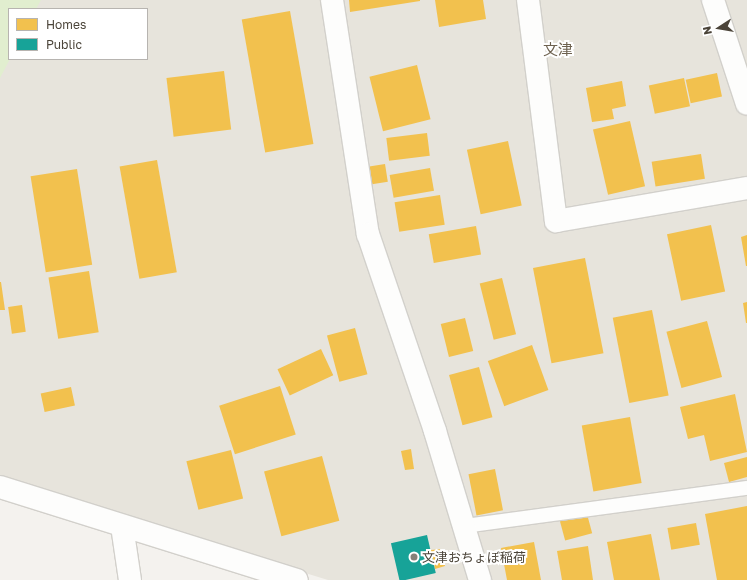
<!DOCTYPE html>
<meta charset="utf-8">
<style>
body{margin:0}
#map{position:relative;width:747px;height:580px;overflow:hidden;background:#f4f2ee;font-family:"Golos Text","Noto Sans JP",sans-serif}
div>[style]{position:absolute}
.residential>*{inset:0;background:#e7e4dc}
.green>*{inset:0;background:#e1eecf}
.homes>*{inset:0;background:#f2c14e;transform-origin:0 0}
.public>*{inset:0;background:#17a398;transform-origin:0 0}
.roads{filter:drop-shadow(1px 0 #d2d0cb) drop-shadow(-1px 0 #d2d0cb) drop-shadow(0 1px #d2d0cb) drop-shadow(0 -1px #d2d0cb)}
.service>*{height:14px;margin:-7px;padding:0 7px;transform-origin:7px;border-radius:7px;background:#fdfdfc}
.minor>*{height:22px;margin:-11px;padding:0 11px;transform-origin:11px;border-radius:11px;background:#fdfdfc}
.tertiary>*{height:22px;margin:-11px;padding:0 11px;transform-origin:11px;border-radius:11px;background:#fdfdfc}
.dots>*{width:11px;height:11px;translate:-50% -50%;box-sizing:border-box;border:2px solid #fff;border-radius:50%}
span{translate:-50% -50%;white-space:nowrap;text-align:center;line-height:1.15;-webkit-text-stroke:4px #fff;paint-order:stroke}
.poi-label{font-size:13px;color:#4b4439}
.left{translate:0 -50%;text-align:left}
.quarter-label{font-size:15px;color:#6e6250}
.legend{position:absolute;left:8px;top:8px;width:140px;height:52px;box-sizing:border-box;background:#fff;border:1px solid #b7b4b0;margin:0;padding:5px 7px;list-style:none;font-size:12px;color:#4b4439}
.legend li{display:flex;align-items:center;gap:8px;height:20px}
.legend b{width:20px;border:1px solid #b7b4b0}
.north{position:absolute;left:699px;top:8px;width:40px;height:40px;-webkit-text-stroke:3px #fff;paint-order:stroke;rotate:258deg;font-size:11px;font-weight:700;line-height:16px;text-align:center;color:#4b4439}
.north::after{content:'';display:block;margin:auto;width:14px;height:18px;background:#4b4439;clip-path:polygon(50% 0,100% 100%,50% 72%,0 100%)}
</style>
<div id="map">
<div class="residential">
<div style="clip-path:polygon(36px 0,747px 0,747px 580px,328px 580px,0 479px,0 76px,9px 59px,147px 59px,147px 9px,31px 9px)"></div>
</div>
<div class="green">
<div style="clip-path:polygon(0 0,41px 0,36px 9px,9px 9px,10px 59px,0 78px)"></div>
</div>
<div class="homes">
<div style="clip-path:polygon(349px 0,420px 0,420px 1px,350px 12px)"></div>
<div style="clip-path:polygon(435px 0,483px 0,486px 19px,439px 27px)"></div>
<div style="left:290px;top:11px;width:135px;height:49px;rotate:80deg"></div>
<div style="left:417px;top:65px;width:56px;height:49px;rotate:76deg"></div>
<div style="left:224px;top:71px;width:59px;height:58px;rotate:83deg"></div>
<div style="left:717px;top:73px;width:24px;height:32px;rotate:78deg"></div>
<div style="left:684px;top:78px;width:29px;height:36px;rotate:78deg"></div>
<div style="clip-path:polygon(622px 81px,626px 106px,612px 109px,614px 119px,592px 122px,586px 88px)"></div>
<div style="left:630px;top:121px;width:67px;height:38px;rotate:77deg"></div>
<div style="left:427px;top:133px;width:23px;height:41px;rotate:83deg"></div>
<div style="left:508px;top:141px;width:66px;height:42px;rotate:78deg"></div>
<div style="left:701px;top:154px;width:25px;height:50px;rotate:81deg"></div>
<div style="left:157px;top:160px;width:114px;height:38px;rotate:80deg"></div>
<div style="left:385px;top:164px;width:18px;height:16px;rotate:81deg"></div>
<div style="left:430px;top:168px;width:23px;height:41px;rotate:80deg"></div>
<div style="left:77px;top:169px;width:97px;height:47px;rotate:81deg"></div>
<div style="left:440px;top:195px;width:30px;height:46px;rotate:81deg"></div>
<div style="left:711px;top:225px;width:68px;height:45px;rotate:78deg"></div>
<div style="left:476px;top:226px;width:29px;height:48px;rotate:80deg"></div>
<div style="clip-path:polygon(747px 235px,747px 266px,746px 266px,741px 237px)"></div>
<div style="left:585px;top:258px;width:97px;height:53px;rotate:79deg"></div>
<div style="left:89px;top:271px;width:62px;height:41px;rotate:81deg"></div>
<div style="left:502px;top:278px;width:58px;height:23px;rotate:76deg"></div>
<div style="clip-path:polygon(0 282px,1px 282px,5px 310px,0 310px)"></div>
<div style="clip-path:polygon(747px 302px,747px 323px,746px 323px,743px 303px)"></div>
<div style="left:22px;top:305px;width:27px;height:14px;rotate:82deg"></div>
<div style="left:652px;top:310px;width:87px;height:40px;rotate:79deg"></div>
<div style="left:465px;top:318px;width:34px;height:25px;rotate:76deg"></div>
<div style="left:707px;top:321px;width:58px;height:42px;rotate:75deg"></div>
<div style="left:355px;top:328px;width:48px;height:29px;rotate:75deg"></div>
<div style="left:532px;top:345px;width:48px;height:47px;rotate:70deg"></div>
<div style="left:321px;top:349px;width:29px;height:48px;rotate:65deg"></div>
<div style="left:479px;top:367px;width:52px;height:31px;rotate:75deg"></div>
<div style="left:280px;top:386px;width:51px;height:64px;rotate:72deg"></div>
<div style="left:71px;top:387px;width:19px;height:31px;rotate:78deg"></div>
<div style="clip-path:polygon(735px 394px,747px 452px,710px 461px,704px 435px,688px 439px,680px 407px)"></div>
<div style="left:630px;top:417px;width:67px;height:49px;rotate:80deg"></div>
<div style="clip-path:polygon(411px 449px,414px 469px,405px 470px,401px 451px)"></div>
<div style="left:231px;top:450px;width:50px;height:46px;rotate:76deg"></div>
<div style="left:322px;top:456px;width:67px;height:60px;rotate:75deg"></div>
<div style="clip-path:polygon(747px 457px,747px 477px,729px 482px,724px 463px)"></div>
<div style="left:495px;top:469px;width:42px;height:27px;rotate:79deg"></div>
<div style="clip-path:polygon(747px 506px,747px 580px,717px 580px,705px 514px)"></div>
<div style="left:587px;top:514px;width:20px;height:28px;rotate:75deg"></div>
<div style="left:696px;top:523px;width:22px;height:29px;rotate:80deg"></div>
<div style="clip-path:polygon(651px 534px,660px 580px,614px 580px,607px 542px)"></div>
<div style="clip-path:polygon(534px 542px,541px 580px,507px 580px,501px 548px)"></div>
<div style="clip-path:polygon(588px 546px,593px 580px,562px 580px,557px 551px)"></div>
<div style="clip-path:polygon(442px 549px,445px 566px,435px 569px,431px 550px)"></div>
</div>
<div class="public">
<div style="left:427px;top:535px;width:39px;height:37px;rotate:77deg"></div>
</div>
<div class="roads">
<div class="service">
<div style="left:465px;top:526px;width:285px;rotate:-7.7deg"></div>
</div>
<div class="minor">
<div style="left:332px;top:0;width:237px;rotate:81.3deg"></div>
<div style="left:368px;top:234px;width:208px;rotate:71.2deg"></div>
<div style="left:435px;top:431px;width:156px;rotate:73.2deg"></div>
<div style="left:528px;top:0;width:223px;rotate:82.8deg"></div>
<div style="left:556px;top:221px;width:194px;rotate:-9.8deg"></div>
<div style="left:713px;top:0;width:109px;rotate:71.9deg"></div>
</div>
<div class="tertiary">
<div style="left:0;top:487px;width:311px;rotate:17.4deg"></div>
<div style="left:122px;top:526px;width:55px;rotate:81.6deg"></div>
</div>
</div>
<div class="dots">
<div style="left:414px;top:557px;background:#868178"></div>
</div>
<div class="poi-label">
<span class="left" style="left:422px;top:557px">文津おちょぼ稲荷</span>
</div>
<div class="quarter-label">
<span style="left:558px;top:50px">文津</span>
</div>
<ul class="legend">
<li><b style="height:11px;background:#f2c14e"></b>Homes</li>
<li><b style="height:11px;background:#17a398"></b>Public</li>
</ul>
<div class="north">N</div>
</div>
